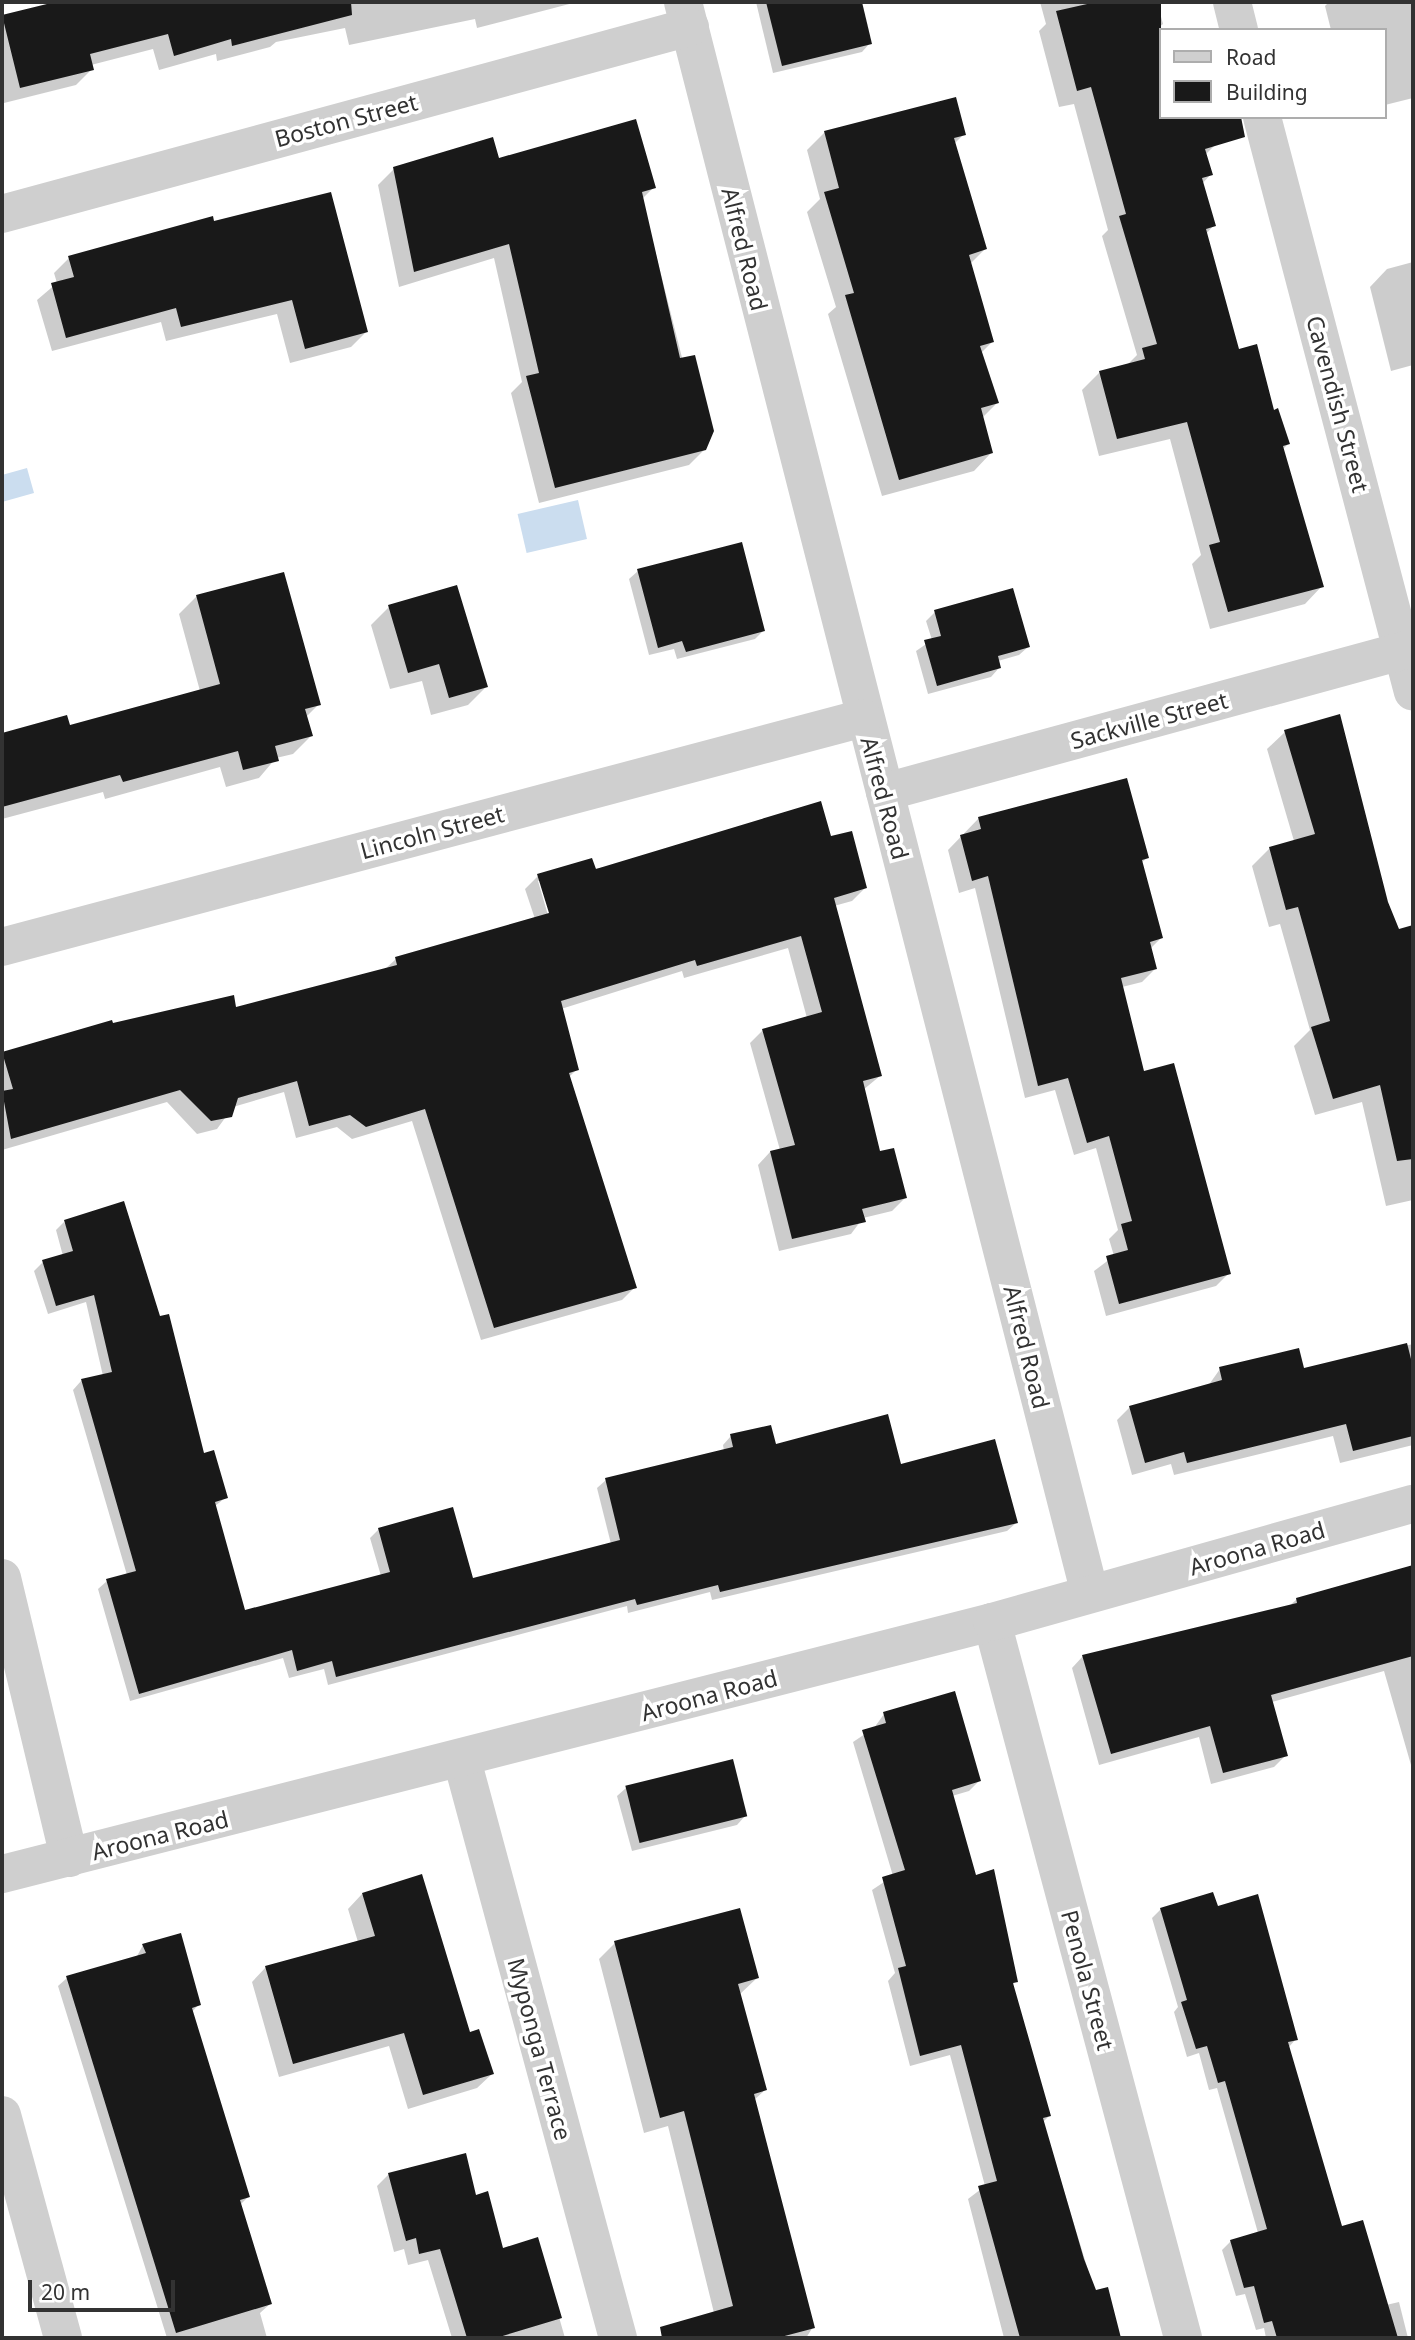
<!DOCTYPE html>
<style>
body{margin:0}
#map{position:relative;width:1415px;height:2340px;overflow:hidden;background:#fff;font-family:"Noto Sans",sans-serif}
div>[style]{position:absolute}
.water>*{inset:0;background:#cbddef;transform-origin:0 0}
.shadow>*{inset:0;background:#0003}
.building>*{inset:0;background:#191919;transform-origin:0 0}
.minor>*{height:38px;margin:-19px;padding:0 19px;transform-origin:19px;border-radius:19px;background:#cfcfcf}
span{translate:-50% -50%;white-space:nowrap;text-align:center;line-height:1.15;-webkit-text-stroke:7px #fff;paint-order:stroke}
.street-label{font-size:23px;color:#323232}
.frame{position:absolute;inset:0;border:4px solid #323232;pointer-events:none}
.legend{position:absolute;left:1159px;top:28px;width:228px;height:91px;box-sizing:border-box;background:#fff;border:2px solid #adadad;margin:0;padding:9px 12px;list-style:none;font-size:21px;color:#323232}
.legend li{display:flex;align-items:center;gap:14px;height:35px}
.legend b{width:35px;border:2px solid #adadad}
.scale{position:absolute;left:28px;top:2280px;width:147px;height:32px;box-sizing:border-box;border:4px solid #323232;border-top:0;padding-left:9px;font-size:21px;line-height:24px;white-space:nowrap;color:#323232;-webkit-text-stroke:5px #fff;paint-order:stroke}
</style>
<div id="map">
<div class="water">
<div style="clip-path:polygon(27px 468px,34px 493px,2px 502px,2px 475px)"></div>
<div style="left:578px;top:500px;width:40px;height:62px;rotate:77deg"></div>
</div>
<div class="shadow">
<div style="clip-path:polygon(62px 2px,577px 2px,477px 28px,475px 19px,349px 45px,345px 28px,276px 42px,270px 47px,217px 61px,216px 54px,159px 70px,153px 49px,91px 65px,92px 69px,76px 85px,4px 103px,2px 17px)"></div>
<div style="clip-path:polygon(756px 2px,860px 2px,870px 43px,862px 52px,773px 73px)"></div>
<div style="clip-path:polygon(1040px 2px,1157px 2px,1163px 24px,1157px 29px,1161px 117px,1215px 145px,1205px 155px,1211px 174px,1202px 184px,1214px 225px,1206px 234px,1238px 351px,1288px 444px,1282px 450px,1322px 586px,1305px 604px,1210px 629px,1192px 564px,1201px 555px,1170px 439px,1099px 456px,1082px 390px,1100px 372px,1127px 365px,1137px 355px,1102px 236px,1108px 230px,1074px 104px,1059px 107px,1039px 31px,1046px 24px)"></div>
<div style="clip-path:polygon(1329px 2px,1413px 2px,1413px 98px,1385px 105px,1385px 30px,1331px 30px,1325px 6px)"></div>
<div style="clip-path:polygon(825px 132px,964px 134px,954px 144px,985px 249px,970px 264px,992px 342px,981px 353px,997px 403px,982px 418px,991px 453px,974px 471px,882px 496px,828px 314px,836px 307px,807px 212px,820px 199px,807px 150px)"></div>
<div style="clip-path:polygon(498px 160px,654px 187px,642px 199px,705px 449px,689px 465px,539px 503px,511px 393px,522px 382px,494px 258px,399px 287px,378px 185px,394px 169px)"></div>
<div style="clip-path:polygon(213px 224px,366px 332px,351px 347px,290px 363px,277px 314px,166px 341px,161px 322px,52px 351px,37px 300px,57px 283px,54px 273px,69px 258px)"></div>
<div style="clip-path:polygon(1413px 262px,1413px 365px,1391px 371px,1370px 287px,1387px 269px)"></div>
<div style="clip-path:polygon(638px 571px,763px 631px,755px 639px,677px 659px,674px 649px,649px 655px,629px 579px)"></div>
<div style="clip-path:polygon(197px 596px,319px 704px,306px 717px,311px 736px,293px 754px,276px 758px,259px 778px,226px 787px,220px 767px,105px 799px,103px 792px,2px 819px,2px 737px,66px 717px,69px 728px,200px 691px,179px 614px)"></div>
<div style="clip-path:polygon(389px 607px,486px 687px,468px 705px,431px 715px,422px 681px,390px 689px,371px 625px)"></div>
<div style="clip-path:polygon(935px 612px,1028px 647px,1019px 655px,998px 661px,999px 668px,991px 677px,928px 694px,916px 651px,932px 640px,926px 621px)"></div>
<div style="clip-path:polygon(1285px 732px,1387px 903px,1398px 932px,1413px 927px,1413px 1200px,1386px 1206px,1362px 1102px,1315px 1115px,1294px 1046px,1310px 1030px,1280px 924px,1269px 927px,1252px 866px,1270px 848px,1294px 841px,1267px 749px)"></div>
<div style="clip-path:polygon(979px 818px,1147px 858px,1141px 863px,1161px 938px,1150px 949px,1155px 969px,1142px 982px,1122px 987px,1142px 1073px,1229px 1273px,1216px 1286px,1106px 1316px,1094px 1271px,1114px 1256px,1109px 1239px,1118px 1230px,1096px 1148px,1074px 1155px,1055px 1090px,1025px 1098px,975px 888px,959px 893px,948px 850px)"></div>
<div style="clip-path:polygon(evenodd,830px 838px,865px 888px,852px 901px,834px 906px,880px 1076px,863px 1090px,878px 1153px,905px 1198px,892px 1211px,863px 1218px,851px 1234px,779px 1251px,758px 1165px,770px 1152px,780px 1150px,750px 1043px,763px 1030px,807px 1018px,788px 948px,684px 978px,682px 971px,561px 1009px,577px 1069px,568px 1078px,635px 1287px,622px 1300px,481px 1340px,412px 1121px,352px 1139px,337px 1127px,296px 1138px,284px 1092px,233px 1107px,217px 1129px,197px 1134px,167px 1102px,2px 1150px,3px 1054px,112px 1025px,235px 1009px,384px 970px,396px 959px,535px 919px,525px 889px,538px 876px,830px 838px,538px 881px,541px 881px,553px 921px,550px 922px,538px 881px)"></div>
<div style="clip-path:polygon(64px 1222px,226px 1497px,214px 1507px,244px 1613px,381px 1576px,370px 1538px,379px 1529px,472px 1580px,611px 1544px,597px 1488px,606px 1480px,724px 1451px,723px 1445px,731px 1436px,900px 1466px,1016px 1523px,1007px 1531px,712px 1600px,710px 1592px,628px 1613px,627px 1606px,328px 1685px,324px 1669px,289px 1678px,283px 1658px,130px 1701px,98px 1589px,107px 1581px,127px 1575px,73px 1390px,81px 1381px,103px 1376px,86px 1302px,48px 1314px,34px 1271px,43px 1262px,63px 1256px,56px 1230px)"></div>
<div style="clip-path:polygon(1413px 1344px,1413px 1445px,1340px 1463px,1333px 1436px,1174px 1475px,1171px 1464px,1132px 1475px,1117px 1420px,1130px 1407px,1208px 1386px,1220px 1369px,1303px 1370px)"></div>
<div style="clip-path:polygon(1413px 1567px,1413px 1772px,1384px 1671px,1272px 1702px,1286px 1755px,1274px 1767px,1211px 1784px,1199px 1737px,1099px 1765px,1072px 1668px,1083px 1656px,1288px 1607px,1297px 1599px)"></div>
<div style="clip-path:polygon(884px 1714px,979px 1781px,969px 1791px,952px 1796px,975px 1877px,1016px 1981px,1011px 1986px,1049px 2116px,1043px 2122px,1095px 2293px,1107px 2289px,1120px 2338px,1004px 2338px,968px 2199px,985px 2186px,950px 2055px,910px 2066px,888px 1981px,895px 1973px,872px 1890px,893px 1876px,853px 1742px,874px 1728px)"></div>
<div style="clip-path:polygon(626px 1788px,745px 1816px,737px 1825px,632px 1851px,617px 1796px)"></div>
<div style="clip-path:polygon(362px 1894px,469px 2034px,492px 2074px,477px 2088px,408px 2109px,389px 2046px,279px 2077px,252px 1982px,266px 1967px,358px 1942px,348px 1909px)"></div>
<div style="clip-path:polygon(1217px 1908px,1296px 2039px,1288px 2048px,1341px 2228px,1386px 2305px,1399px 2302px,1408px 2338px,1266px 2338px,1264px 2328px,1256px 2330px,1245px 2294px,1236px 2296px,1222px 2250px,1231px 2241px,1258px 2233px,1217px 2088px,1209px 2090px,1199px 2053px,1187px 2057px,1174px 2012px,1178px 2007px,1152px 1918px,1161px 1909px)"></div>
<div style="clip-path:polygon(615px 1943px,757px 1978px,739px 1995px,765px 2090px,754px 2100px,813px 2327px,806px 2338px,685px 2338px,684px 2334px,714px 2313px,668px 2126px,644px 2133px,599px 1959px)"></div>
<div style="clip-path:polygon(143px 1945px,199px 2004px,192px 2012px,248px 2197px,240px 2205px,270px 2304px,260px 2313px,267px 2338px,167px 2338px,58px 1986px,67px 1978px,136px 1958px)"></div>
<div style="clip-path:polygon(389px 2174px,475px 2197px,502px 2250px,537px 2240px,565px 2338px,452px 2338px,428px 2260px,408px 2265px,404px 2249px,394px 2252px,377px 2186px)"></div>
</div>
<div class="building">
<div style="clip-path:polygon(55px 2px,351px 2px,352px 15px,232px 46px,231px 39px,174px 56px,168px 34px,90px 54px,94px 70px,20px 88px,2px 15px)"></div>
<div style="clip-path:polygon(766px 2px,862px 2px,872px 44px,782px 66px)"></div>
<div style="clip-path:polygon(1096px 2px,1161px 2px,1161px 117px,1241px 117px,1245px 137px,1205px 149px,1213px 175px,1202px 178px,1216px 226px,1206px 229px,1239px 349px,1257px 344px,1274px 410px,1278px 408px,1290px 444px,1283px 446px,1324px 587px,1228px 612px,1209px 545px,1220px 542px,1187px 422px,1117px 439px,1099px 371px,1145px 359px,1142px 348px,1157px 344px,1119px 216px,1126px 214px,1091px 87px,1077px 91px,1056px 11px)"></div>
<div style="clip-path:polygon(956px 97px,966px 135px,954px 138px,987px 249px,969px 255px,994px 342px,980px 346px,999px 403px,981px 408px,993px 453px,899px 480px,845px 295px,854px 293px,824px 192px,839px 188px,824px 131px)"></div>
<div style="clip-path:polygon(636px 119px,656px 188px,642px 192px,680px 358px,695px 355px,714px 431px,706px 450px,555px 488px,526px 376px,539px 373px,509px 244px,414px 272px,393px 167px,493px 137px,499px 158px)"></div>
<div style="clip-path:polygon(331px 192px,368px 332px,305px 349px,292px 300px,181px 327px,176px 308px,66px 338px,51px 283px,74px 277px,68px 256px,213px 216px,214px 221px)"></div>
<div style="clip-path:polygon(742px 542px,765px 631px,686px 652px,682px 641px,658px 648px,637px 569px)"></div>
<div style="clip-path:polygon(284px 572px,321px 705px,305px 709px,313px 736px,275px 746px,279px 761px,243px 770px,238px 751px,123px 782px,120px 775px,2px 807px,2px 733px,67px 715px,70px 725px,220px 684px,196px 595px)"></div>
<div style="clip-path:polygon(457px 585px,488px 687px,449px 698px,439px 664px,408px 673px,388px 605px)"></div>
<div style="clip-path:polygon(1013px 588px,1030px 647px,998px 656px,1001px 668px,937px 686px,924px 640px,941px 636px,934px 610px)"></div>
<div style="clip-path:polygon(1340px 714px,1388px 902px,1399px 929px,1413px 925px,1413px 1159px,1397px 1161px,1380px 1085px,1333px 1099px,1311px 1027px,1330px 1021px,1298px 907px,1286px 910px,1269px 847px,1315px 834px,1284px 730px)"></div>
<div style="clip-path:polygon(1127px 778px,1149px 858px,1142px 860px,1163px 938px,1150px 942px,1157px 969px,1121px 978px,1144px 1071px,1174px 1063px,1231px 1274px,1119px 1304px,1106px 1256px,1128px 1250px,1121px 1224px,1132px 1221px,1109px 1136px,1087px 1143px,1068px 1078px,1038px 1086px,988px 876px,972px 881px,960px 835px,981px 829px,978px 817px)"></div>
<div style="clip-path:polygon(821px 801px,831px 836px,852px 831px,867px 888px,834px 898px,882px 1076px,863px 1081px,880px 1151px,894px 1148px,907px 1198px,862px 1209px,866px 1222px,792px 1239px,770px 1151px,795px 1145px,762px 1029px,822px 1012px,801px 936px,697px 966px,695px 960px,561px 1001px,579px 1070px,569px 1073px,637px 1288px,494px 1328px,425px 1109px,366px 1127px,350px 1115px,309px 1126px,297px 1081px,238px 1098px,232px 1117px,211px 1121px,180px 1090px,11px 1139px,2px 1091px,13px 1089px,2px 1052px,112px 1020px,113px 1023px,234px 995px,236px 1007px,397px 965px,395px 957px,549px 913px,537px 874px,592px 858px,596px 869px)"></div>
<div style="clip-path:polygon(124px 1201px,160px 1316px,169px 1314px,204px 1453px,214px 1450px,228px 1498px,215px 1502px,245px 1610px,390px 1572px,378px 1528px,453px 1507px,473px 1578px,620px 1540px,605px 1478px,733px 1447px,730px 1434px,771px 1425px,776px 1444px,888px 1414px,901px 1464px,995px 1439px,1018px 1523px,720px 1592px,718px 1585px,637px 1605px,635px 1599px,336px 1677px,332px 1661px,297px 1671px,292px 1650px,139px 1694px,106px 1579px,136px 1571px,81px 1379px,112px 1372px,94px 1295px,56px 1306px,42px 1260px,73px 1251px,64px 1220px)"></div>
<div style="clip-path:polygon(1407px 1343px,1413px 1367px,1413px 1436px,1353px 1451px,1346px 1424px,1187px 1463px,1184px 1452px,1145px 1463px,1129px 1406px,1222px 1380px,1219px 1367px,1299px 1348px,1304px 1368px)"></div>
<div style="clip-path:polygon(1413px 1565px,1413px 1656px,1271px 1695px,1288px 1756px,1223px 1773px,1210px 1726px,1111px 1754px,1082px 1655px,1297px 1603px,1296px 1598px)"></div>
<div style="clip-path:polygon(955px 1691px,981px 1781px,952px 1790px,976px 1875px,994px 1869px,1018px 1982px,1013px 1983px,1051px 2116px,1043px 2118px,1084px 2259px,1096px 2290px,1108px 2287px,1121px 2338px,1020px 2338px,978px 2186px,997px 2181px,961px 2045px,920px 2056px,898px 1968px,906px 1966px,882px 1877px,905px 1870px,862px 1730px,886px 1723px,883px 1712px)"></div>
<div style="left:733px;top:1759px;width:59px;height:111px;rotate:76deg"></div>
<div style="clip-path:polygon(422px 1874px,470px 2032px,479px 2029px,494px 2074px,423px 2095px,404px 2033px,293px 2064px,265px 1966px,375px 1936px,362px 1893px)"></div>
<div style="clip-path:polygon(1213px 1892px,1218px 1906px,1258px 1894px,1298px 2040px,1288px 2042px,1342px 2226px,1363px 2220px,1398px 2338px,1277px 2338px,1272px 2321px,1264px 2323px,1254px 2286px,1244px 2288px,1230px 2240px,1267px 2229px,1225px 2081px,1218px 2083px,1207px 2046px,1196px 2049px,1181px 2002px,1187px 2000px,1160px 1908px)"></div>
<div style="clip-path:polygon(740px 1908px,759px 1978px,738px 1984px,767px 2090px,754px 2094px,815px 2328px,777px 2338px,662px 2338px,660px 2327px,733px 2306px,684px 2111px,660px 2118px,614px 1941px)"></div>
<div style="clip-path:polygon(181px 1933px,201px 2005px,192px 2008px,250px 2197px,240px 2200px,272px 2304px,176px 2333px,66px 1976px,146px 1953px,142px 1944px)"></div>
<div style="clip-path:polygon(466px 2153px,476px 2195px,488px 2191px,503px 2248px,538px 2237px,562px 2318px,496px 2338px,467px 2338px,440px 2249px,419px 2254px,416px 2238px,406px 2241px,388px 2173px)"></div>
</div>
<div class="minor">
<div style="left:683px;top:2px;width:1643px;rotate:75.66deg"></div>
<div style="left:1232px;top:2px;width:29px;rotate:76deg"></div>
<div style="left:1262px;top:117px;width:594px;rotate:75.29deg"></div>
<div style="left:2px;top:214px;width:713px;rotate:-15.21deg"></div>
<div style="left:885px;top:792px;width:547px;rotate:-15.26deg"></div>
<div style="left:2px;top:947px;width:891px;rotate:-14.89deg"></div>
<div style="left:2px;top:1578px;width:288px;rotate:76.5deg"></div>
<div style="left:992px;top:1622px;width:741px;rotate:75.06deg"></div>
<div style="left:462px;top:1760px;width:599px;rotate:74.9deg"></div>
<div style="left:2px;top:1874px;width:1022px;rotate:-14.28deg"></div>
<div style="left:992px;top:1622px;width:437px;rotate:-15.7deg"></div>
<div style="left:2px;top:2115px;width:231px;rotate:74.7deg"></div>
</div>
<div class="street-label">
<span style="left:346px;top:120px;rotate:-15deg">Boston Street</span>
<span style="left:745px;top:249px;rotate:76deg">Alfred Road</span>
<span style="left:1338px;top:404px;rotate:75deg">Cavendish Street</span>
<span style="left:1149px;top:720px;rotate:-15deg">Sackville Street</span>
<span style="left:885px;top:798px;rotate:75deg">Alfred Road</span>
<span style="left:432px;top:832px;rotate:-15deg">Lincoln Street</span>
<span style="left:1027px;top:1347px;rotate:76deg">Alfred Road</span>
<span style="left:1257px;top:1548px;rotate:-16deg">Aroona Road</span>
<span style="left:709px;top:1695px;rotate:-15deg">Aroona Road</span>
<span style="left:160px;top:1835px;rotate:-14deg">Aroona Road</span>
<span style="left:1088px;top:1980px;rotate:75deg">Penola Street</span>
<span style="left:540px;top:2049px;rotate:75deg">Myponga Terrace</span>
</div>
<div class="frame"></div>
<ul class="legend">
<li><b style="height:9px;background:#cfcfcf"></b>Road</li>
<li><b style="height:19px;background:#191919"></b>Building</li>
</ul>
<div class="scale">20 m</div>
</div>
